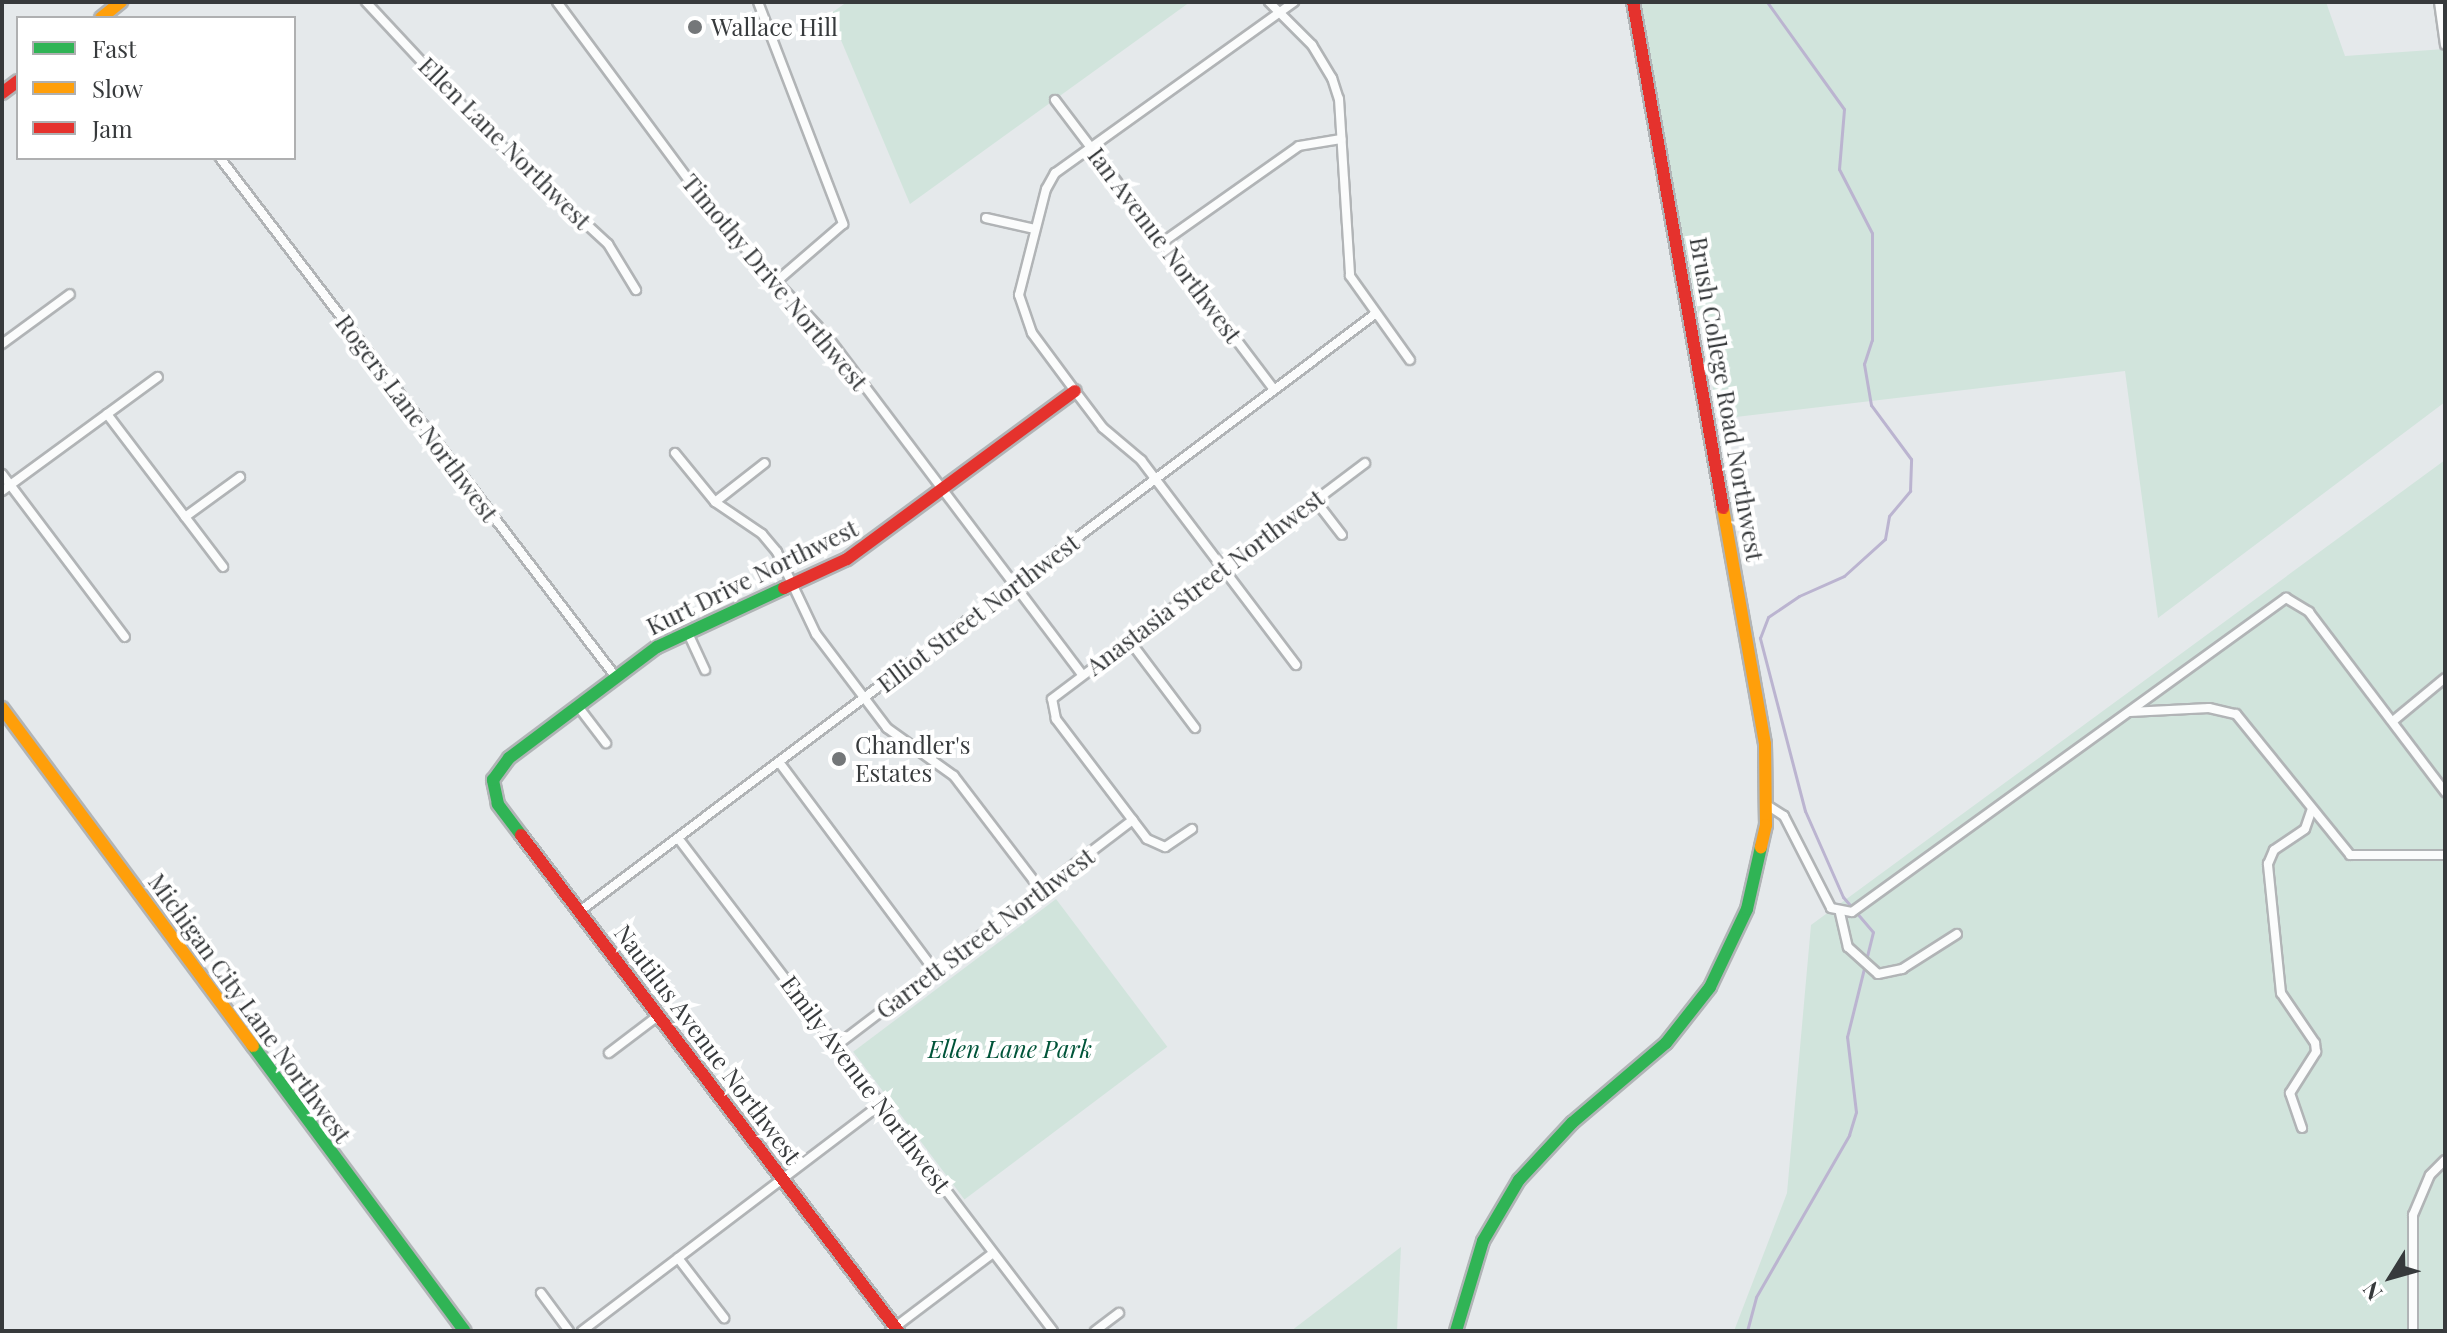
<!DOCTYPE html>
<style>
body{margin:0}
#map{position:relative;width:2447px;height:1333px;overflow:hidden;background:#e5e9eb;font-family:"Playfair Display",serif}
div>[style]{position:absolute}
.green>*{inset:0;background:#d1e4dc;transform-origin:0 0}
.stream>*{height:3px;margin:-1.5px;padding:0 1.5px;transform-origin:1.5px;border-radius:1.5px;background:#bbb4d0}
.roads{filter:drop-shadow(2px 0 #b1b4b6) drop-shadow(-2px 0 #b1b4b6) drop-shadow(0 2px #b1b4b6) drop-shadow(0 -2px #b1b4b6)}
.street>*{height:8px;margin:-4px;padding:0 4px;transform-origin:4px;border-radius:4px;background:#fbfcfc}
.fast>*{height:12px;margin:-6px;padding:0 6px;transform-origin:6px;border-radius:6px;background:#30b455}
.slow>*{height:12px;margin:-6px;padding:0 6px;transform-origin:6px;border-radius:6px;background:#ff9f0a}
.jam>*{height:12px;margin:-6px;padding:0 6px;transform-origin:6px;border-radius:6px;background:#e5322d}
.dots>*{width:22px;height:22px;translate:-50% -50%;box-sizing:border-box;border:4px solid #fff;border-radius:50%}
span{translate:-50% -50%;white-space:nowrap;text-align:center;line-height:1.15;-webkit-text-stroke:8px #fff;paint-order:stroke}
.poi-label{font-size:24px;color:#373a3c}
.left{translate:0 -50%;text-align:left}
.street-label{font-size:24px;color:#373a3c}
.park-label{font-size:24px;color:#005439;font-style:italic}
.frame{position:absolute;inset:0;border:4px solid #373a3c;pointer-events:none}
.legend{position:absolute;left:16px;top:16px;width:280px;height:144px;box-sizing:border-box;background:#fff;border:2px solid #afb0b1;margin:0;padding:10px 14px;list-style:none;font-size:24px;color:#373a3c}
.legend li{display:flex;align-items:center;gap:16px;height:40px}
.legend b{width:40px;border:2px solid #afb0b1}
.north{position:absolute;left:2351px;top:1237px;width:80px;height:80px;-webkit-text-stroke:6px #fff;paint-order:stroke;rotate:233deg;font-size:22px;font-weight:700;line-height:32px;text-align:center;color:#373a3c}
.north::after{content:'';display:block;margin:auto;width:28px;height:36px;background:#373a3c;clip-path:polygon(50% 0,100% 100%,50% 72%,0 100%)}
</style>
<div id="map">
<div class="green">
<div style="clip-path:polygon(847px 2px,1190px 2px,910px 204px,830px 14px)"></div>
<div style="clip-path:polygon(1637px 2px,2326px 2px,2345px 56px,2445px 49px,2445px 402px,2158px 618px,2125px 371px,1719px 419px)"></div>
<div style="clip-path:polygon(2445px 460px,2445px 1331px,1734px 1331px,1787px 1193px,1811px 925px)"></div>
<div style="left:1056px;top:899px;width:185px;height:254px;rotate:53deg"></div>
<div style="clip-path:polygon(1401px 1247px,1397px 1331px,1291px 1331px)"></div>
</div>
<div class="stream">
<div style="left:1747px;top:1331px;width:35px;rotate:-75deg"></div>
<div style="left:1756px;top:1297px;width:187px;rotate:-60.1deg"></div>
<div style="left:1849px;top:1135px;width:24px;rotate:-73deg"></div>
<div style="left:1856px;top:1112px;width:76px;rotate:-96.8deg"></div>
<div style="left:1847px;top:1037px;width:108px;rotate:-76.1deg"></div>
<div style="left:1873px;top:932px;width:46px;rotate:-130.6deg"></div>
<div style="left:1843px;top:897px;width:94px;rotate:-113.8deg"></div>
<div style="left:1805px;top:811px;width:179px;rotate:-104.6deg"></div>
<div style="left:1760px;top:638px;width:22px;rotate:-69deg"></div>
<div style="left:1768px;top:617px;width:37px;rotate:-34deg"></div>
<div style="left:1799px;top:596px;width:49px;rotate:-24deg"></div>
<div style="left:1844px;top:576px;width:55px;rotate:-42.1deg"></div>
<div style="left:1885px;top:539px;width:23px;rotate:-80deg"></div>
<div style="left:1889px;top:516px;width:33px;rotate:-50deg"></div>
<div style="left:1910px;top:491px;width:32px;rotate:-88deg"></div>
<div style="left:1911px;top:459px;width:67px;rotate:-126.5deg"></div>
<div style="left:1871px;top:405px;width:42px;rotate:-99.7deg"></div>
<div style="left:1864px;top:364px;width:25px;rotate:-72deg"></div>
<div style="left:1872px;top:340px;width:107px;rotate:-90deg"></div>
<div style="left:1872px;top:233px;width:72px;rotate:-117.3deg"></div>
<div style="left:1839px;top:169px;width:60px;rotate:-85.2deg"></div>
<div style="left:1844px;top:109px;width:132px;rotate:-125.7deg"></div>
</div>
<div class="roads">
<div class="street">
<div style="left:366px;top:2px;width:185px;rotate:47deg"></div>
<div style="left:492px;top:137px;width:158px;rotate:42.7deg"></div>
<div style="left:608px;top:244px;width:54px;rotate:58.7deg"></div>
<div style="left:557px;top:2px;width:267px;rotate:53.5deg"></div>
<div style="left:716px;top:217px;width:163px;rotate:47deg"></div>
<div style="left:827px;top:336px;width:423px;rotate:53deg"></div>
<div style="left:758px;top:2px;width:238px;rotate:69deg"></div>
<div style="left:843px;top:224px;width:87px;rotate:139.2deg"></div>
<div style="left:1269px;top:2px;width:61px;rotate:45deg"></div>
<div style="left:1312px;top:45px;width:39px;rotate:59deg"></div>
<div style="left:1332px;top:78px;width:22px;rotate:72deg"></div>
<div style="left:1339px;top:99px;width:177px;rotate:86.4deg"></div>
<div style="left:1350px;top:276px;width:103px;rotate:54.5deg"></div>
<div style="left:1294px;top:2px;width:294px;rotate:144.4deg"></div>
<div style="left:1055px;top:173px;width:18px;rotate:119deg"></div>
<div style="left:1046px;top:189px;width:109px;rotate:104.3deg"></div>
<div style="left:1019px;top:295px;width:40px;rotate:71.1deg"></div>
<div style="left:1032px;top:333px;width:72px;rotate:53.4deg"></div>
<div style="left:1075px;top:391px;width:46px;rotate:52.9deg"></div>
<div style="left:1103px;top:428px;width:50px;rotate:40.1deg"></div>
<div style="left:1141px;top:460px;width:257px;rotate:52.9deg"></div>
<div style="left:2439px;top:2px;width:43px;rotate:82.1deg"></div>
<div style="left:1055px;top:100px;width:363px;rotate:52.9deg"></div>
<div style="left:220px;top:158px;width:651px;rotate:52.67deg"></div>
<div style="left:986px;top:218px;width:50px;rotate:12.7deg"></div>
<div style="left:1163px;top:242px;width:166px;rotate:-35.2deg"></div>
<div style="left:1299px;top:146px;width:43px;rotate:-9.5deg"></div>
<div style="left:2px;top:344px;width:84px;rotate:-36.3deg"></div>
<div style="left:107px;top:414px;width:192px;rotate:52.8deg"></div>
<div style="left:675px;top:453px;width:63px;rotate:50.8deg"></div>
<div style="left:715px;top:502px;width:57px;rotate:34.2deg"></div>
<div style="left:762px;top:534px;width:23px;rotate:50deg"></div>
<div style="left:777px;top:552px;width:91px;rotate:64.6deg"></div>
<div style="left:816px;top:634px;width:118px;rotate:52.9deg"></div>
<div style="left:887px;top:728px;width:82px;rotate:35.6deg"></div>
<div style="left:954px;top:776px;width:143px;rotate:52.7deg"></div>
<div style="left:2px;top:474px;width:204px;rotate:53deg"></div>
<div style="left:2px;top:491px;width:193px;rotate:-36.2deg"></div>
<div style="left:1315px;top:500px;width:44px;rotate:52.4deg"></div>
<div style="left:715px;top:502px;width:63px;rotate:-38deg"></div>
<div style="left:185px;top:517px;width:68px;rotate:-36deg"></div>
<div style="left:687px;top:631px;width:43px;rotate:65.2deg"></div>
<div style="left:1129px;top:640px;width:110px;rotate:53.1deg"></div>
<div style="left:577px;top:705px;width:48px;rotate:52.7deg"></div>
<div style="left:2130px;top:712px;width:79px;rotate:-2.9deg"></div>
<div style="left:2209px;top:708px;width:28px;rotate:13deg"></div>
<div style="left:2236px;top:714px;width:181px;rotate:51deg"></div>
<div style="left:2350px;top:855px;width:95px"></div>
<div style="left:2393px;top:721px;width:67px;rotate:-39.6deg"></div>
<div style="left:779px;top:762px;width:261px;rotate:53.3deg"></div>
<div style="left:1767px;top:805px;width:20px;rotate:33deg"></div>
<div style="left:1784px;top:816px;width:103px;rotate:62.9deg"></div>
<div style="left:1831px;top:908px;width:21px;rotate:11deg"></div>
<div style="left:1852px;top:912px;width:536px;rotate:-35.89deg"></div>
<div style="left:2286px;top:598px;width:27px;rotate:31deg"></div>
<div style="left:2309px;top:612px;width:226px;rotate:52.9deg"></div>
<div style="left:1192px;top:829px;width:32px;rotate:146deg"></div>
<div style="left:1165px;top:847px;width:20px;rotate:-156deg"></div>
<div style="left:1147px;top:839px;width:151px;rotate:-127.2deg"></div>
<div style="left:1056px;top:719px;width:20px;rotate:-101deg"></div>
<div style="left:1052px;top:699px;width:392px;rotate:-37deg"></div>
<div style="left:678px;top:838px;width:619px;rotate:52.74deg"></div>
<div style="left:580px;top:911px;width:994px;rotate:-36.9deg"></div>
<div style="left:1840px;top:913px;width:35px;rotate:77deg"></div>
<div style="left:1848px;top:947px;width:40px;rotate:42deg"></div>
<div style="left:1878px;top:974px;width:25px;rotate:-12deg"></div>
<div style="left:1902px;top:969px;width:65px;rotate:-32.5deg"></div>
<div style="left:836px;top:1046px;width:373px;rotate:-37.3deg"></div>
<div style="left:609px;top:1053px;width:63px;rotate:-37.2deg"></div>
<div style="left:2302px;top:1128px;width:37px;rotate:-109deg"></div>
<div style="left:2290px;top:1093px;width:49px;rotate:-57.6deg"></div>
<div style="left:2316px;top:1052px;width:9px;rotate:-96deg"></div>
<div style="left:2315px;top:1043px;width:60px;rotate:-124.2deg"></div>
<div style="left:2281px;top:993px;width:130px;rotate:-95.8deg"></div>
<div style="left:2268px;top:864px;width:15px;rotate:-67deg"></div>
<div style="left:2274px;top:850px;width:37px;rotate:-34deg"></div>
<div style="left:2305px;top:829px;width:21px;rotate:-71deg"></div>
<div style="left:678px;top:1258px;width:76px;rotate:52.5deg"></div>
<div style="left:541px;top:1293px;width:47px;rotate:53.6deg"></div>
<div style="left:582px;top:1331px;width:375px;rotate:-37.2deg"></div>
<div style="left:890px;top:1331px;width:129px;rotate:-37.1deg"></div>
<div style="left:1095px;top:1331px;width:30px;rotate:-37deg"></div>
<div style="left:2413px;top:1331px;width:116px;rotate:-90deg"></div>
<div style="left:2413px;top:1215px;width:43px;rotate:-67deg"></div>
<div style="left:2430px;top:1175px;width:21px;rotate:-45deg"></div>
</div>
<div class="fast">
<div style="left:521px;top:835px;width:39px;rotate:-127deg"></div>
<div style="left:498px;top:804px;width:25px;rotate:-102deg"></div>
<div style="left:493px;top:780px;width:27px;rotate:-54deg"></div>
<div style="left:509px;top:758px;width:185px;rotate:-36.9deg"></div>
<div style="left:657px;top:647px;width:140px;rotate:-24.9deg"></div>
<div style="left:253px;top:1046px;width:355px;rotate:53.4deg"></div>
<div style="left:1456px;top:1331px;width:94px;rotate:-73.3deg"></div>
<div style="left:1483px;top:1241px;width:71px;rotate:-59.5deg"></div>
<div style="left:1519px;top:1180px;width:78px;rotate:-47.1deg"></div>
<div style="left:1572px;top:1123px;width:123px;rotate:-40.4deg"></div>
<div style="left:1666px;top:1043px;width:71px;rotate:-51.8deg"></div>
<div style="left:1710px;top:987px;width:86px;rotate:-64.6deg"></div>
<div style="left:1747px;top:909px;width:64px;rotate:-77.3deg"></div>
</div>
<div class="slow">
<div style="left:101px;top:18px;width:26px;rotate:-39deg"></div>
<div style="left:1723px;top:508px;width:240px;rotate:79.9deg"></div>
<div style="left:1765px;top:744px;width:81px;rotate:89.3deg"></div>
<div style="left:1766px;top:825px;width:23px;rotate:103deg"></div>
<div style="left:2px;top:708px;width:421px;rotate:53.4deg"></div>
</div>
<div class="jam">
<div style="left:1633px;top:2px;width:514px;rotate:79.91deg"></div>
<div style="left:2px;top:93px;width:20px;rotate:-37deg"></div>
<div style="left:784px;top:588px;width:69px;rotate:-24.7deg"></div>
<div style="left:847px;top:559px;width:283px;rotate:-36.4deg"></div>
<div style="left:521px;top:835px;width:623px;rotate:52.76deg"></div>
</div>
</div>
<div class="dots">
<div style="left:695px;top:27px;background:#747779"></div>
<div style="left:839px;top:759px;background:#747779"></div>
</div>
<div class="poi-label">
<span class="left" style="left:711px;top:27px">Wallace Hill</span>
<span class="left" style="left:855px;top:759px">Chandler's<br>Estates</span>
</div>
<div class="street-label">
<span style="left:505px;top:143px;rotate:45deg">Ellen Lane Northwest</span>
<span style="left:1165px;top:245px;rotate:53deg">Ian Avenue Northwest</span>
<span style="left:775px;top:282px;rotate:50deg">Timothy Drive Northwest</span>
<span style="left:1727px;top:399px;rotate:80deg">Brush College Road Northwest</span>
<span style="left:417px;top:418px;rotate:53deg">Rogers Lane Northwest</span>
<span style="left:752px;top:577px;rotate:-26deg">Kurt Drive Northwest</span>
<span style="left:1205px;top:582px;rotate:-37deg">Anastasia Street Northwest</span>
<span style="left:978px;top:613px;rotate:-37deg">Elliot Street Northwest</span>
<span style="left:985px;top:933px;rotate:-37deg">Garrett Street Northwest</span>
<span style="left:250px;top:1008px;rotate:54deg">Michigan City Lane Northwest</span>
<span style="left:708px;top:1044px;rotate:53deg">Nautilus Avenue Northwest</span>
<span style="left:866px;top:1084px;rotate:53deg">Emily Avenue Northwest</span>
</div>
<div class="park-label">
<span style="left:1010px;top:1049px">Ellen Lane Park</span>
</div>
<div class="frame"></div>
<ul class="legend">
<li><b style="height:10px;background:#30b455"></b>Fast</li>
<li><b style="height:10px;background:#ff9f0a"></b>Slow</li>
<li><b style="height:10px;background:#e5322d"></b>Jam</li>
</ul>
<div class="north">N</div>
</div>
